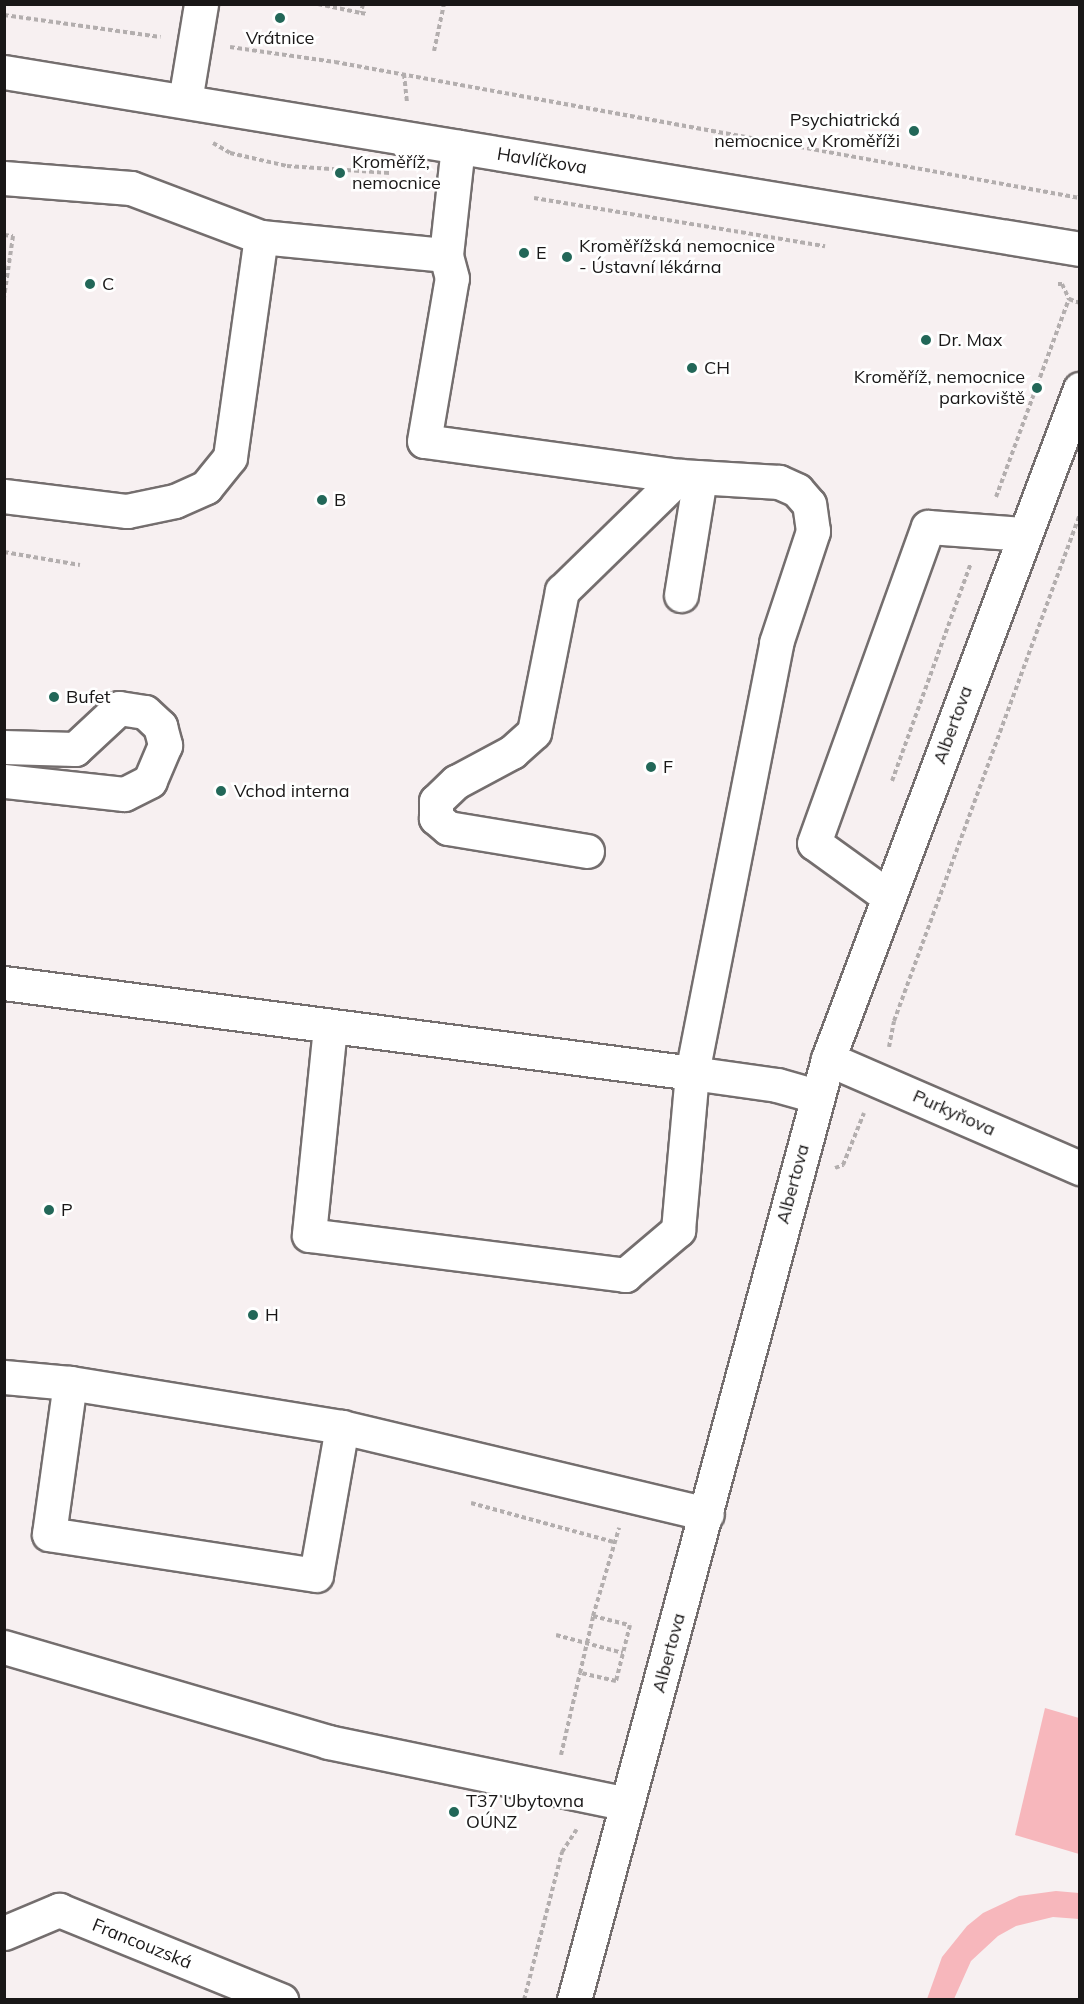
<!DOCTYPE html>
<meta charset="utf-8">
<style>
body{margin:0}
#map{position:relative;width:1084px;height:2004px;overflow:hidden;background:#f7f0f1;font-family:Mulish,sans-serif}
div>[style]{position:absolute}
.green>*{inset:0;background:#f7b7bc}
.path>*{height:4px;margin-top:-2px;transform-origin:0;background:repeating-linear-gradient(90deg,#b3aeae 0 4.5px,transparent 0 7.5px)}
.roads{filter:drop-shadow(2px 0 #746e6e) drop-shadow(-2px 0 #746e6e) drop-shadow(0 2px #746e6e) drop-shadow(0 -2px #746e6e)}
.minor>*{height:33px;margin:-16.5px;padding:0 16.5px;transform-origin:16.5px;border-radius:16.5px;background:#fff}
.dots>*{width:16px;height:16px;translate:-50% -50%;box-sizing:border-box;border:3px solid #fff;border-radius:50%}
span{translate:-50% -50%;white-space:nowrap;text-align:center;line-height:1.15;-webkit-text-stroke:5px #fff;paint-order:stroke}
.poi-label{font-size:18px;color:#191717}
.right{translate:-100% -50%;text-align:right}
.left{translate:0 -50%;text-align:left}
.street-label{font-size:18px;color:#191717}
.frame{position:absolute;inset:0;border:6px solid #191717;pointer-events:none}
</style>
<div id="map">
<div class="green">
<div style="clip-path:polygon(1045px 1708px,1079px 1718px,1079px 1854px,1015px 1835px)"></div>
<div style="clip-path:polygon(1056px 1891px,1079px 1893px,1079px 1919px,1053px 1917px,1016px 1926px,998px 1936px,971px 1961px,954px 1999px,927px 1999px,942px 1957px,967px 1926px,983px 1913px,1019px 1896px)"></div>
</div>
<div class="path">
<div style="left:318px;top:4px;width:44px;rotate:11.8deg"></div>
<div style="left:363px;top:4px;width:9px;rotate:103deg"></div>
<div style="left:361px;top:13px;width:7px;rotate:8deg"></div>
<div style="left:4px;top:15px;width:158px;rotate:8deg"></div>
<div style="left:230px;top:47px;width:106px;rotate:8.1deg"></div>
<div style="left:335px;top:62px;width:757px;rotate:10.35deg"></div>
<div style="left:434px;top:51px;width:48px;rotate:-78deg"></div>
<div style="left:404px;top:74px;width:29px;rotate:84deg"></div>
<div style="left:213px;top:143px;width:20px;rotate:30deg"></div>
<div style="left:230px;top:153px;width:58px;rotate:12.8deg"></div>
<div style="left:287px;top:166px;width:103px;rotate:3.9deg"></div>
<div style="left:534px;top:198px;width:295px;rotate:9.4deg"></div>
<div style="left:4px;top:235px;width:9px;rotate:6deg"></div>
<div style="left:13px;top:236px;width:63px;rotate:98.3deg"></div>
<div style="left:1058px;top:284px;width:4px"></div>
<div style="left:1062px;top:284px;width:17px;rotate:65deg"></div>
<div style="left:1069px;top:299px;width:12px;rotate:20deg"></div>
<div style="left:996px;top:497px;width:211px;rotate:-69.8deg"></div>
<div style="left:4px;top:552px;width:77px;rotate:9.7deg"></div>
<div style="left:892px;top:781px;width:230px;rotate:-70.1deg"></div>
<div style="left:889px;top:1047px;width:26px;rotate:-79deg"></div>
<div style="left:894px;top:1021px;width:540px;rotate:-69.85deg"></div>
<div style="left:835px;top:1168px;width:9px;rotate:-21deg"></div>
<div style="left:843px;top:1165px;width:56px;rotate:-68deg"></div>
<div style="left:471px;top:1503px;width:148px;rotate:15.3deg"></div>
<div style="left:593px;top:1616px;width:92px;rotate:-73.5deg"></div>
<div style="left:556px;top:1635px;width:69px;rotate:15deg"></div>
<div style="left:561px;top:1755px;width:84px;rotate:-77deg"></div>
<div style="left:580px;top:1673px;width:31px;rotate:-77deg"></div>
<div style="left:587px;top:1643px;width:28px;rotate:-77deg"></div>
<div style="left:593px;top:1616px;width:38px;rotate:14deg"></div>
<div style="left:630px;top:1625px;width:58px;rotate:104deg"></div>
<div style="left:616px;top:1681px;width:37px;rotate:-167deg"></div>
<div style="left:524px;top:2000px;width:153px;rotate:-75.6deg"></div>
<div style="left:562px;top:1852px;width:27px;rotate:-57deg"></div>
</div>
<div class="roads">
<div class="minor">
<div style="left:4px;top:72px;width:1090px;rotate:9.34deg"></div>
<div style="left:185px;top:101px;width:98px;rotate:-80.6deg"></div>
<div style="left:4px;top:178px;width:127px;rotate:4.5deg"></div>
<div style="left:131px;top:188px;width:139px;rotate:20.7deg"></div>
<div style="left:261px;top:237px;width:186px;rotate:5.6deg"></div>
<div style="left:446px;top:255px;width:109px;rotate:-83.7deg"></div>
<div style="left:4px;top:496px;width:124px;rotate:7deg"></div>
<div style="left:127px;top:511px;width:49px;rotate:-11.8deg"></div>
<div style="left:175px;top:501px;width:34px;rotate:-24deg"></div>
<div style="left:206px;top:487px;width:38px;rotate:-51deg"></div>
<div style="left:230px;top:457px;width:222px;rotate:-82deg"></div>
<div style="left:681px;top:595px;width:119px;rotate:-80.8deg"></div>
<div style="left:4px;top:747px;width:71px;rotate:1.6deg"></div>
<div style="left:75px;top:749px;width:60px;rotate:-43deg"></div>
<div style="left:119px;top:708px;width:26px;rotate:9deg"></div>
<div style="left:145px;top:712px;width:21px;rotate:43deg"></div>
<div style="left:160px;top:726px;width:20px;rotate:75deg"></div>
<div style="left:165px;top:745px;width:39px;rotate:113deg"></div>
<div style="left:150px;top:781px;width:29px;rotate:153deg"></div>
<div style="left:124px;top:794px;width:121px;rotate:-173.8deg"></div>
<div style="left:587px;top:851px;width:141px;rotate:-170.6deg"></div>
<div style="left:448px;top:828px;width:16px;rotate:-140deg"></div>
<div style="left:436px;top:818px;width:17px;rotate:-90deg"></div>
<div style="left:436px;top:801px;width:28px;rotate:-44deg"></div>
<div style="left:456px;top:782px;width:64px;rotate:-28.2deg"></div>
<div style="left:512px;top:752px;width:30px;rotate:-42deg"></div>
<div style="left:534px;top:732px;width:144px;rotate:-78.8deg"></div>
<div style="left:562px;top:591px;width:165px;rotate:-44.3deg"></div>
<div style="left:889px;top:897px;width:92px;rotate:-144.2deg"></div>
<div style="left:814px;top:843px;width:336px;rotate:-70.2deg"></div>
<div style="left:928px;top:527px;width:95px;rotate:4.2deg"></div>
<div style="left:4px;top:983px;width:694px;rotate:7.45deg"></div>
<div style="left:692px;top:1073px;width:86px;rotate:8deg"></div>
<div style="left:777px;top:1085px;width:41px;rotate:15.8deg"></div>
<div style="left:330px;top:1027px;width:209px;rotate:95.8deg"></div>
<div style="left:309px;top:1235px;width:319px;rotate:7.2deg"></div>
<div style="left:625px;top:1275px;width:70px;rotate:-40.3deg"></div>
<div style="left:678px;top:1230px;width:158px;rotate:-84.9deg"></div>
<div style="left:692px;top:1073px;width:438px;rotate:-78.9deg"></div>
<div style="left:776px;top:643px;width:118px;rotate:-71.7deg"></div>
<div style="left:813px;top:531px;width:27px;rotate:-98deg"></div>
<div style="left:809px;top:504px;width:18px;rotate:-131deg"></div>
<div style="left:797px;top:490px;width:20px;rotate:-156deg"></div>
<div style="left:779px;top:482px;width:99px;rotate:-176.5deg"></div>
<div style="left:680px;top:476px;width:258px;rotate:-172.2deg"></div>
<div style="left:424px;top:441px;width:165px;rotate:-80.3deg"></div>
<div style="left:452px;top:278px;width:24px;rotate:-105deg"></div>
<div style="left:828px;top:1059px;width:275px;rotate:23.4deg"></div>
<div style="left:4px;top:1377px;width:66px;rotate:5.2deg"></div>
<div style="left:342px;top:1427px;width:150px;rotate:100deg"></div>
<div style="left:316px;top:1575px;width:270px;rotate:-171.3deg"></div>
<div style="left:49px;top:1534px;width:152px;rotate:-82.1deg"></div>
<div style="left:70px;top:1383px;width:276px;rotate:9.2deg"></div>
<div style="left:342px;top:1427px;width:375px;rotate:13.4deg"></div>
<div style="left:4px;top:1647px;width:338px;rotate:16.3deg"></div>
<div style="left:328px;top:1742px;width:305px;rotate:11.7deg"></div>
<div style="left:4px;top:1933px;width:60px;rotate:-22.7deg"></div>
<div style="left:59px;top:1910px;width:240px;rotate:22.1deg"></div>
<div style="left:574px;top:2000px;width:975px;rotate:-74.89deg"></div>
<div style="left:828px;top:1059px;width:716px;rotate:-69.39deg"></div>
</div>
</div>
<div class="dots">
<div style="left:280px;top:18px;background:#226758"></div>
<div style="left:914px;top:131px;background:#226758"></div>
<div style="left:340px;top:173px;background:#226758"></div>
<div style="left:524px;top:253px;background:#226758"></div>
<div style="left:567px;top:257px;background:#226758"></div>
<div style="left:90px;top:284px;background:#226758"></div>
<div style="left:926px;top:340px;background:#226758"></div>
<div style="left:692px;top:368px;background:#226758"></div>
<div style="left:1037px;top:388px;background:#226758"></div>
<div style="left:322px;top:500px;background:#226758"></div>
<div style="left:54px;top:697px;background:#226758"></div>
<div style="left:651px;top:767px;background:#226758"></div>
<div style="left:221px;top:791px;background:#226758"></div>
<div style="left:49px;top:1210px;background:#226758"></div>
<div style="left:253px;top:1315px;background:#226758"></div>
<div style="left:454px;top:1812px;background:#226758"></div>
</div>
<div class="poi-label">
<span style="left:280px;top:38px">Vrátnice</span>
<span class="right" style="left:900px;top:131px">Psychiatrická<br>nemocnice v Kroměříži</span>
<span class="left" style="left:352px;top:173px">Kroměříž,<br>nemocnice</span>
<span class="left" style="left:579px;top:257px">Kroměřížská nemocnice<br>- Ústavní lékárna</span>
<span class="left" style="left:536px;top:253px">E</span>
<span class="left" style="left:102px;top:284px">C</span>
<span class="left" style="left:938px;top:340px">Dr. Max</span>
<span class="left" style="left:704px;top:368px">CH</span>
<span class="right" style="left:1025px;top:388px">Kroměříž, nemocnice<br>parkoviště</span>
<span class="left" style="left:334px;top:500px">B</span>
<span class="left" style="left:66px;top:697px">Bufet</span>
<span class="left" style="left:663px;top:767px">F</span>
<span class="left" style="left:234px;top:791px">Vchod interna</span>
<span class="left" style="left:61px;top:1210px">P</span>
<span class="left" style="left:265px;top:1315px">H</span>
<span class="left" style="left:466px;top:1812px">T37 Ubytovna<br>OÚNZ</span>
</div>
<div class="street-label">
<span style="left:542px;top:161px;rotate:9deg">Havlíčkova</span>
<span style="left:953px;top:725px;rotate:-70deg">Albertova</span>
<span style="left:954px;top:1113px;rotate:24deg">Purkyňova</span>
<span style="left:793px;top:1184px;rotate:-75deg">Albertova</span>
<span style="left:669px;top:1653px;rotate:-75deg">Albertova</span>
<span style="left:142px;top:1944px;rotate:22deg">Francouzská</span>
</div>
<div class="frame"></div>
</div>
